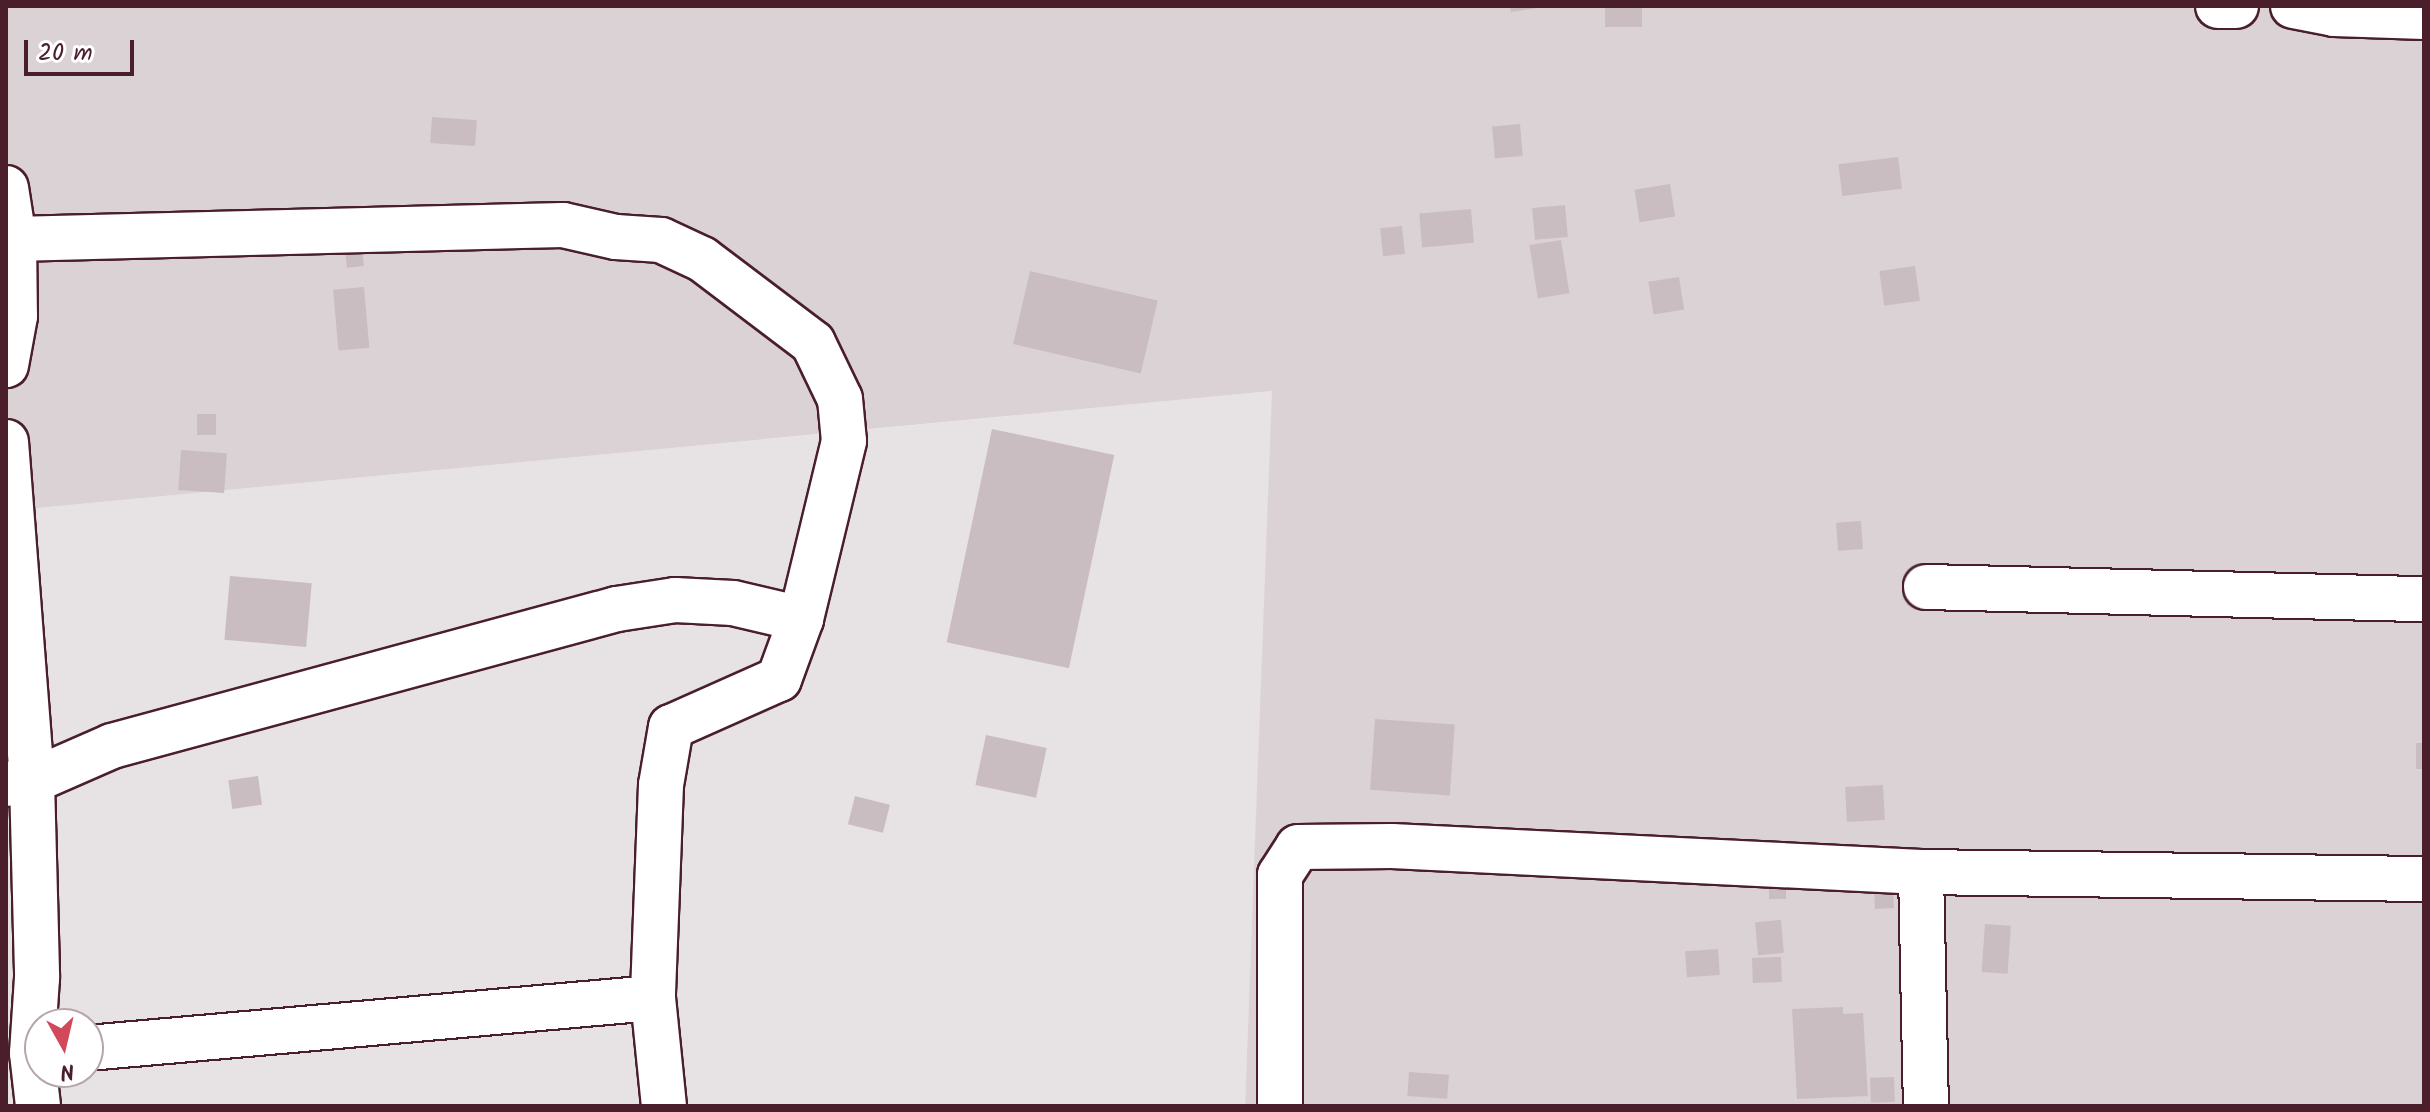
<!DOCTYPE html>
<style>
body{margin:0}
#map{position:relative;width:2430px;height:1112px;overflow:hidden;background:#f4f2f2;font-family:Kalam,sans-serif}
div>[style]{position:absolute}
.built>*{inset:0;background:#e7e2e3}
.green>*{inset:0;background:#dbd2d5}
.building>*{inset:0;background:#cabdc1;transform-origin:0 0}
.roads{filter:drop-shadow(2px 0 #4a1f2b) drop-shadow(-2px 0 #4a1f2b) drop-shadow(0 2px #4a1f2b) drop-shadow(0 -2px #4a1f2b)}
.minor>*{height:44px;margin:-22px;padding:0 22px;transform-origin:22px;border-radius:22px;background:#fff}
span{translate:-50% -50%;white-space:nowrap;text-align:center;line-height:1.15;-webkit-text-stroke:6px #fff;paint-order:stroke}
.frame{position:absolute;inset:0;border:8px solid #4a1f2b;pointer-events:none}
.north{position:absolute;left:24px;top:1008px;width:80px;height:80px;box-sizing:border-box;background:#fff;border:2px solid #b7a5aa;border-radius:50%;rotate:172deg;font-size:22px;font-weight:700;line-height:32px;text-align:center;color:#4a1f2b}
.north::after{content:'';display:block;margin:auto;width:28px;height:36px;background:#d1495b;clip-path:polygon(50% 0,100% 100%,50% 72%,0 100%)}
.scale{position:absolute;left:24px;top:40px;width:110px;height:36px;box-sizing:border-box;border:4px solid #4a1f2b;border-top:0;padding-left:10px;font-size:24px;line-height:28px;white-space:nowrap;color:#4a1f2b;-webkit-text-stroke:6px #fff;paint-order:stroke}
</style>
<div id="map">
<div class="built">
<div style="clip-path:polygon(evenodd,1273px 391px,1245px 1106px,6px 1106px,6px 511px,1273px 391px,40px 1024px,88px 1024px,88px 1072px,40px 1072px,40px 1024px)"></div>
</div>
<div class="green">
<div style="clip-path:polygon(6px 6px,2424px 6px,2424px 1106px,1245px 1106px,1272px 391px,6px 511px)"></div>
</div>
<div class="building">
<div style="clip-path:polygon(1510px 6px,1537px 6px,1537px 8px,1511px 12px)"></div>
<div style="left:1605px;top:6px;width:37px;height:21px"></div>
<div style="left:432px;top:117px;width:45px;height:26px;rotate:4deg"></div>
<div style="left:1520px;top:124px;width:32px;height:28px;rotate:85deg"></div>
<div style="left:1898px;top:157px;width:32px;height:60px;rotate:83deg"></div>
<div style="left:1670px;top:184px;width:33px;height:36px;rotate:81deg"></div>
<div style="left:1565px;top:205px;width:32px;height:33px;rotate:85deg"></div>
<div style="left:1471px;top:209px;width:34px;height:52px;rotate:85deg"></div>
<div style="left:1402px;top:226px;width:28px;height:22px;rotate:84deg"></div>
<div style="left:1561px;top:240px;width:54px;height:32px;rotate:81deg"></div>
<div style="left:362px;top:248px;width:18px;height:17px;rotate:84deg"></div>
<div style="left:1915px;top:266px;width:35px;height:36px;rotate:82deg"></div>
<div style="left:1030px;top:271px;width:131px;height:75px;rotate:13deg"></div>
<div style="left:1679px;top:277px;width:33px;height:31px;rotate:81deg"></div>
<div style="left:364px;top:287px;width:61px;height:31px;rotate:85deg"></div>
<div style="left:197px;top:414px;width:19px;height:21px"></div>
<div style="left:992px;top:429px;width:125px;height:218px;rotate:12deg"></div>
<div style="left:181px;top:450px;width:46px;height:40px;rotate:4deg"></div>
<div style="left:1861px;top:521px;width:28px;height:25px;rotate:86deg"></div>
<div style="left:230px;top:576px;width:82px;height:64px;rotate:5deg"></div>
<div style="left:1375px;top:719px;width:80px;height:71px;rotate:4deg"></div>
<div style="left:986px;top:735px;width:62px;height:51px;rotate:12deg"></div>
<div style="left:2416px;top:743px;width:8px;height:26px"></div>
<div style="left:258px;top:776px;width:29px;height:30px;rotate:82deg"></div>
<div style="left:1883px;top:785px;width:35px;height:38px;rotate:87deg"></div>
<div style="left:855px;top:796px;width:36px;height:29px;rotate:14deg"></div>
<div style="left:1769px;top:885px;width:17px;height:14px"></div>
<div style="left:1893px;top:889px;width:19px;height:19px;rotate:87deg"></div>
<div style="left:1781px;top:920px;width:33px;height:26px;rotate:85deg"></div>
<div style="left:1985px;top:924px;width:26px;height:48px;rotate:4deg"></div>
<div style="left:1718px;top:949px;width:26px;height:33px;rotate:86deg"></div>
<div style="left:1781px;top:957px;width:25px;height:29px;rotate:88deg"></div>
<div style="clip-path:polygon(1843px 1007px,1843px 1014px,1863px 1013px,1868px 1096px,1797px 1099px,1792px 1009px)"></div>
<div style="left:1409px;top:1072px;width:40px;height:24px;rotate:4deg"></div>
<div style="left:1894px;top:1077px;width:25px;height:24px;rotate:88deg"></div>
</div>
<div class="roads">
<div class="minor">
<div style="left:2218px;top:6px;width:18px"></div>
<div style="left:2293px;top:6px;width:42px;rotate:11deg"></div>
<div style="left:2334px;top:14px;width:90px;rotate:1.9deg"></div>
<div style="left:6px;top:188px;width:52px;rotate:81.1deg"></div>
<div style="left:14px;top:239px;width:77px;rotate:89.3deg"></div>
<div style="left:15px;top:316px;width:50px;rotate:100.4deg"></div>
<div style="left:14px;top:239px;width:549px;rotate:-1.46deg"></div>
<div style="left:563px;top:225px;width:54px;rotate:12.8deg"></div>
<div style="left:616px;top:237px;width:45px;rotate:3.8deg"></div>
<div style="left:661px;top:240px;width:45px;rotate:24.9deg"></div>
<div style="left:702px;top:259px;width:139px;rotate:37.1deg"></div>
<div style="left:813px;top:343px;width:62px;rotate:64.3deg"></div>
<div style="left:840px;top:399px;width:42px;rotate:84.6deg"></div>
<div style="left:844px;top:441px;width:183px;rotate:103.6deg"></div>
<div style="left:801px;top:619px;width:64px;rotate:110.1deg"></div>
<div style="left:779px;top:679px;width:118px;rotate:156deg"></div>
<div style="left:671px;top:727px;width:59px;rotate:99.8deg"></div>
<div style="left:661px;top:785px;width:213px;rotate:92.2deg"></div>
<div style="left:653px;top:998px;width:109px;rotate:84.2deg"></div>
<div style="left:6px;top:442px;width:340px;rotate:85.6deg"></div>
<div style="left:32px;top:781px;width:197px;rotate:88.5deg"></div>
<div style="left:37px;top:978px;width:75px;rotate:93.8deg"></div>
<div style="left:32px;top:1053px;width:53px;rotate:83.5deg"></div>
<div style="left:1926px;top:587px;width:498px;rotate:1.4deg"></div>
<div style="left:6px;top:784px;width:26px;rotate:-7deg"></div>
<div style="left:32px;top:781px;width:87px;rotate:-23.6deg"></div>
<div style="left:112px;top:746px;width:523px;rotate:-15.18deg"></div>
<div style="left:617px;top:609px;width:59px;rotate:-8.8deg"></div>
<div style="left:675px;top:600px;width:58px;rotate:3deg"></div>
<div style="left:733px;top:603px;width:70px;rotate:13.2deg"></div>
<div style="left:1921px;top:872px;width:234px;rotate:88.8deg"></div>
<div style="left:88px;top:1048px;width:567px;rotate:-5.06deg"></div>
<div style="left:1280px;top:1106px;width:231px;rotate:-90deg"></div>
<div style="left:1280px;top:875px;width:33px;rotate:-57deg"></div>
<div style="left:1298px;top:847px;width:94px;rotate:-0.6deg"></div>
<div style="left:1392px;top:846px;width:530px;rotate:2.81deg"></div>
<div style="left:1921px;top:872px;width:503px;rotate:0.8deg"></div>
</div>
</div>
<div class="frame"></div>
<div class="north">N</div>
<div class="scale">20 m</div>
</div>
